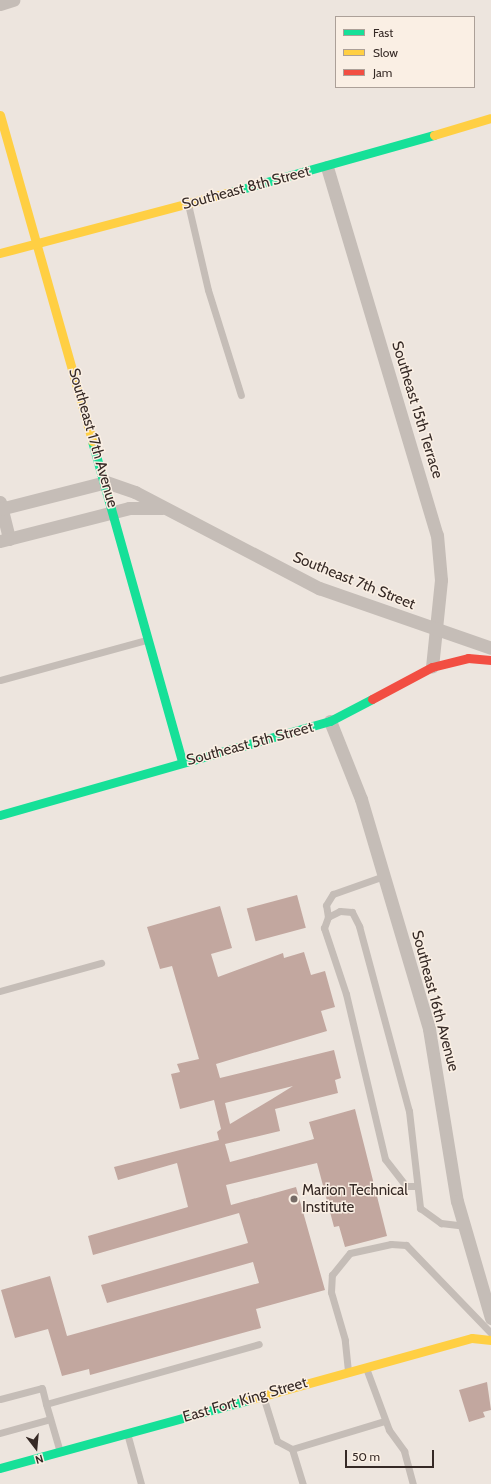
<!DOCTYPE html>
<style>
body{margin:0}
#map{position:relative;width:491px;height:1484px;overflow:hidden;background:#ede5de;font-family:Cabin,sans-serif}
div>[style]{position:absolute}
.building>*{inset:0;background:#c2a79f;transform-origin:0 0}
.lane>*{height:7px;margin:-3.5px;padding:0 3.5px;transform-origin:3.5px;border-radius:3.5px;background:#c5bdb7}
.street>*{height:13px;margin:-6.5px;padding:0 6.5px;transform-origin:6.5px;border-radius:6.5px;background:#c5bdb7}
.fast>*{height:9px;margin:-4.5px;padding:0 4.5px;transform-origin:4.5px;border-radius:4.5px;background:#16e098}
.slow>*{height:9px;margin:-4.5px;padding:0 4.5px;transform-origin:4.5px;border-radius:4.5px;background:#ffcf43}
.jam>*{height:9px;margin:-4.5px;padding:0 4.5px;transform-origin:4.5px;border-radius:4.5px;background:#f24e42}
.dots>*{width:11px;height:11px;translate:-50% -50%;box-sizing:border-box;border:2px solid #faefe4;border-radius:50%}
span{translate:-50% -50%;white-space:nowrap;text-align:center;line-height:1.15;-webkit-text-stroke:3px #faefe4;paint-order:stroke}
.street-label{font-size:15px;color:#362a26}
.poi-label{font-size:15px;color:#362a26}
.left{translate:0 -50%;text-align:left}
.legend{position:absolute;left:335px;top:16px;width:140px;height:72px;box-sizing:border-box;background:#faefe4;border:1px solid #aca098;margin:0;padding:5px 7px;list-style:none;font-size:12px;color:#362a26}
.legend li{display:flex;align-items:center;gap:8px;height:20px}
.legend b{width:20px;border:1px solid #aca098}
.north{position:absolute;left:16px;top:1428px;width:40px;height:40px;-webkit-text-stroke:3px #faefe4;paint-order:stroke;rotate:164deg;font-size:11px;font-weight:700;line-height:16px;text-align:center;color:#362a26}
.north::after{content:'';display:block;margin:auto;width:14px;height:18px;background:#362a26;clip-path:polygon(50% 0,100% 100%,50% 72%,0 100%)}
.scale{position:absolute;left:345px;top:1450px;width:89px;height:18px;box-sizing:border-box;border:2px solid #362a26;border-top:0;padding-left:5px;font-size:12px;line-height:14px;white-space:nowrap;color:#362a26;-webkit-text-stroke:3px #faefe4;paint-order:stroke}
</style>
<div id="map">
<div class="building">
<div style="left:297px;top:895px;width:34px;height:52px;rotate:75deg"></div>
<div style="clip-path:polygon(evenodd,220px 906px,232px 948px,211px 954px,218px 977px,283px 953px,284px 958px,304px 952px,311px 975px,325px 971px,335px 1007px,321px 1011px,327px 1031px,216px 1064px,220px 1078px,334px 1050px,341px 1078px,335px 1080px,338px 1093px,275px 1109px,280px 1131px,225px 1144px,230px 1162px,314px 1139px,309px 1122px,355px 1109px,387px 1236px,345px 1247px,339px 1226px,334px 1227px,317px 1163px,226px 1185px,231px 1205px,296px 1187px,325px 1290px,256px 1309px,261px 1328px,90px 1375px,89px 1369px,62px 1376px,48px 1329px,15px 1338px,1px 1290px,50px 1276px,67px 1336px,259px 1283px,253px 1262px,107px 1303px,101px 1285px,248px 1243px,239px 1213px,93px 1255px,88px 1236px,188px 1207px,177px 1163px,118px 1180px,114px 1167px,219px 1140px,217px 1132px,221px 1129px,214px 1100px,180px 1109px,171px 1074px,180px 1072px,177px 1064px,199px 1059px,172px 966px,160px 969px,147px 927px,220px 906px,293px 1086px,272px 1099px,230px 1124px,225px 1103px,293px 1086px)"></div>
<div style="clip-path:polygon(487px 1382px,491px 1410px,483px 1412px,485px 1417px,469px 1422px,459px 1390px)"></div>
</div>
<div class="lane">
<div style="left:188px;top:204px;width:88px;rotate:76.9deg"></div>
<div style="left:208px;top:290px;width:110px;rotate:72.6deg"></div>
<div style="left:0;top:680px;width:151px;rotate:-15.3deg"></div>
<div style="left:328px;top:917px;width:12px;rotate:-99deg"></div>
<div style="left:326px;top:905px;width:13px;rotate:-58deg"></div>
<div style="left:333px;top:894px;width:54px;rotate:-19.4deg"></div>
<div style="left:0;top:991px;width:105px;rotate:-15.5deg"></div>
<div style="left:417px;top:1186px;width:11px;rotate:180deg"></div>
<div style="left:406px;top:1186px;width:34px;rotate:-128deg"></div>
<div style="left:385px;top:1159px;width:170px;rotate:-103.3deg"></div>
<div style="left:346px;top:994px;width:70px;rotate:-108.4deg"></div>
<div style="left:324px;top:928px;width:12px;rotate:-70deg"></div>
<div style="left:328px;top:917px;width:13px;rotate:-27deg"></div>
<div style="left:340px;top:911px;width:12px;rotate:5deg"></div>
<div style="left:352px;top:912px;width:16px;rotate:63deg"></div>
<div style="left:359px;top:926px;width:192px;rotate:74.9deg"></div>
<div style="left:409px;top:1111px;width:98px;rotate:83.5deg"></div>
<div style="left:420px;top:1208px;width:26px;rotate:36deg"></div>
<div style="left:441px;top:1223px;width:23px;rotate:7deg"></div>
<div style="left:366px;top:1368px;width:66px;rotate:69.6deg"></div>
<div style="left:389px;top:1430px;width:26px;rotate:54deg"></div>
<div style="left:404px;top:1451px;width:34px;rotate:75deg"></div>
<div style="left:348px;top:1371px;width:31px;rotate:-96deg"></div>
<div style="left:345px;top:1340px;width:50px;rotate:-106.3deg"></div>
<div style="left:331px;top:1292px;width:17px;rotate:-87deg"></div>
<div style="left:332px;top:1275px;width:28px;rotate:-51deg"></div>
<div style="left:350px;top:1253px;width:42px;rotate:-12.4deg"></div>
<div style="left:391px;top:1244px;width:15px;rotate:4deg"></div>
<div style="left:406px;top:1245px;width:122px;rotate:46deg"></div>
<div style="left:263px;top:1396px;width:47px;rotate:72.7deg"></div>
<div style="left:277px;top:1441px;width:17px;rotate:28deg"></div>
<div style="left:292px;top:1449px;width:37px;rotate:73deg"></div>
<div style="left:0;top:1399px;width:43px;rotate:-14.7deg"></div>
<div style="left:42px;top:1388px;width:16px;rotate:76deg"></div>
<div style="left:0;top:1433px;width:52px;rotate:-15.6deg"></div>
<div style="left:127px;top:1433px;width:53px;rotate:74.6deg"></div>
<div style="left:292px;top:1449px;width:97px;rotate:-16.8deg"></div>
<div style="left:60px;top:1452px;width:50px;rotate:-106.3deg"></div>
<div style="left:46px;top:1404px;width:221px;rotate:-15.7deg"></div>
</div>
<div class="street">
<div style="left:0;top:4px;width:14px;rotate:-17deg"></div>
<div style="left:327px;top:167px;width:384px;rotate:73.4deg"></div>
<div style="left:437px;top:535px;width:45px;rotate:84.9deg"></div>
<div style="left:441px;top:580px;width:87px;rotate:95.9deg"></div>
<div style="left:0;top:502px;width:38px;rotate:76deg"></div>
<div style="left:0;top:509px;width:109px;rotate:-14.3deg"></div>
<div style="left:106px;top:482px;width:31px;rotate:19deg"></div>
<div style="left:135px;top:492px;width:208px;rotate:27.6deg"></div>
<div style="left:319px;top:588px;width:182px;rotate:19.2deg"></div>
<div style="left:0;top:541px;width:133px;rotate:-14.3deg"></div>
<div style="left:129px;top:508px;width:33px"></div>
<div style="left:330px;top:721px;width:84px;rotate:68.3deg"></div>
<div style="left:361px;top:799px;width:240px;rotate:73.5deg"></div>
<div style="left:429px;top:1029px;width:174px;rotate:80.8deg"></div>
<div style="left:457px;top:1201px;width:122px;rotate:73.8deg"></div>
</div>
<div class="fast">
<div style="left:231px;top:192px;width:211px;rotate:-15.7deg"></div>
<div style="left:92px;top:441px;width:333px;rotate:74.3deg"></div>
<div style="left:0;top:815px;width:343px;rotate:-15.9deg"></div>
<div style="left:330px;top:721px;width:47px;rotate:-27.6deg"></div>
<div style="left:0;top:1468px;width:257px;rotate:-15.3deg"></div>
</div>
<div class="slow">
<div style="left:0;top:115px;width:339px;rotate:74.2deg"></div>
<div style="left:434px;top:135px;width:59px;rotate:-16.6deg"></div>
<div style="left:0;top:253px;width:239px;rotate:-14.8deg"></div>
<div style="left:248px;top:1400px;width:232px;rotate:-15.5deg"></div>
<div style="left:472px;top:1338px;width:19px;rotate:6deg"></div>
</div>
<div class="jam">
<div style="left:372px;top:699px;width:68px;rotate:-28.1deg"></div>
<div style="left:432px;top:667px;width:37px;rotate:-14deg"></div>
<div style="left:468px;top:658px;width:23px;rotate:5deg"></div>
</div>
<div class="dots">
<div style="left:294px;top:1199px;background:#766b66"></div>
</div>
<div class="street-label">
<span style="left:246px;top:188px;rotate:-15deg">Southeast 8th Street</span>
<span style="left:417px;top:410px;rotate:73deg">Southeast 15th Terrace</span>
<span style="left:93px;top:438px;rotate:74deg">Southeast 17th Avenue</span>
<span style="left:354px;top:581px;rotate:22deg">Southeast 7th Street</span>
<span style="left:250px;top:744px;rotate:-15deg">Southeast 5th Street</span>
<span style="left:435px;top:1001px;rotate:75deg">Southeast 16th Avenue</span>
<span style="left:245px;top:1400px;rotate:-16deg">East Fort King Street</span>
</div>
<div class="poi-label">
<span class="left" style="left:302px;top:1199px">Marion Technical<br>Institute</span>
</div>
<ul class="legend">
<li><b style="height:5px;background:#16e098"></b>Fast</li>
<li><b style="height:5px;background:#ffcf43"></b>Slow</li>
<li><b style="height:5px;background:#f24e42"></b>Jam</li>
</ul>
<div class="north">N</div>
<div class="scale">50 m</div>
</div>
